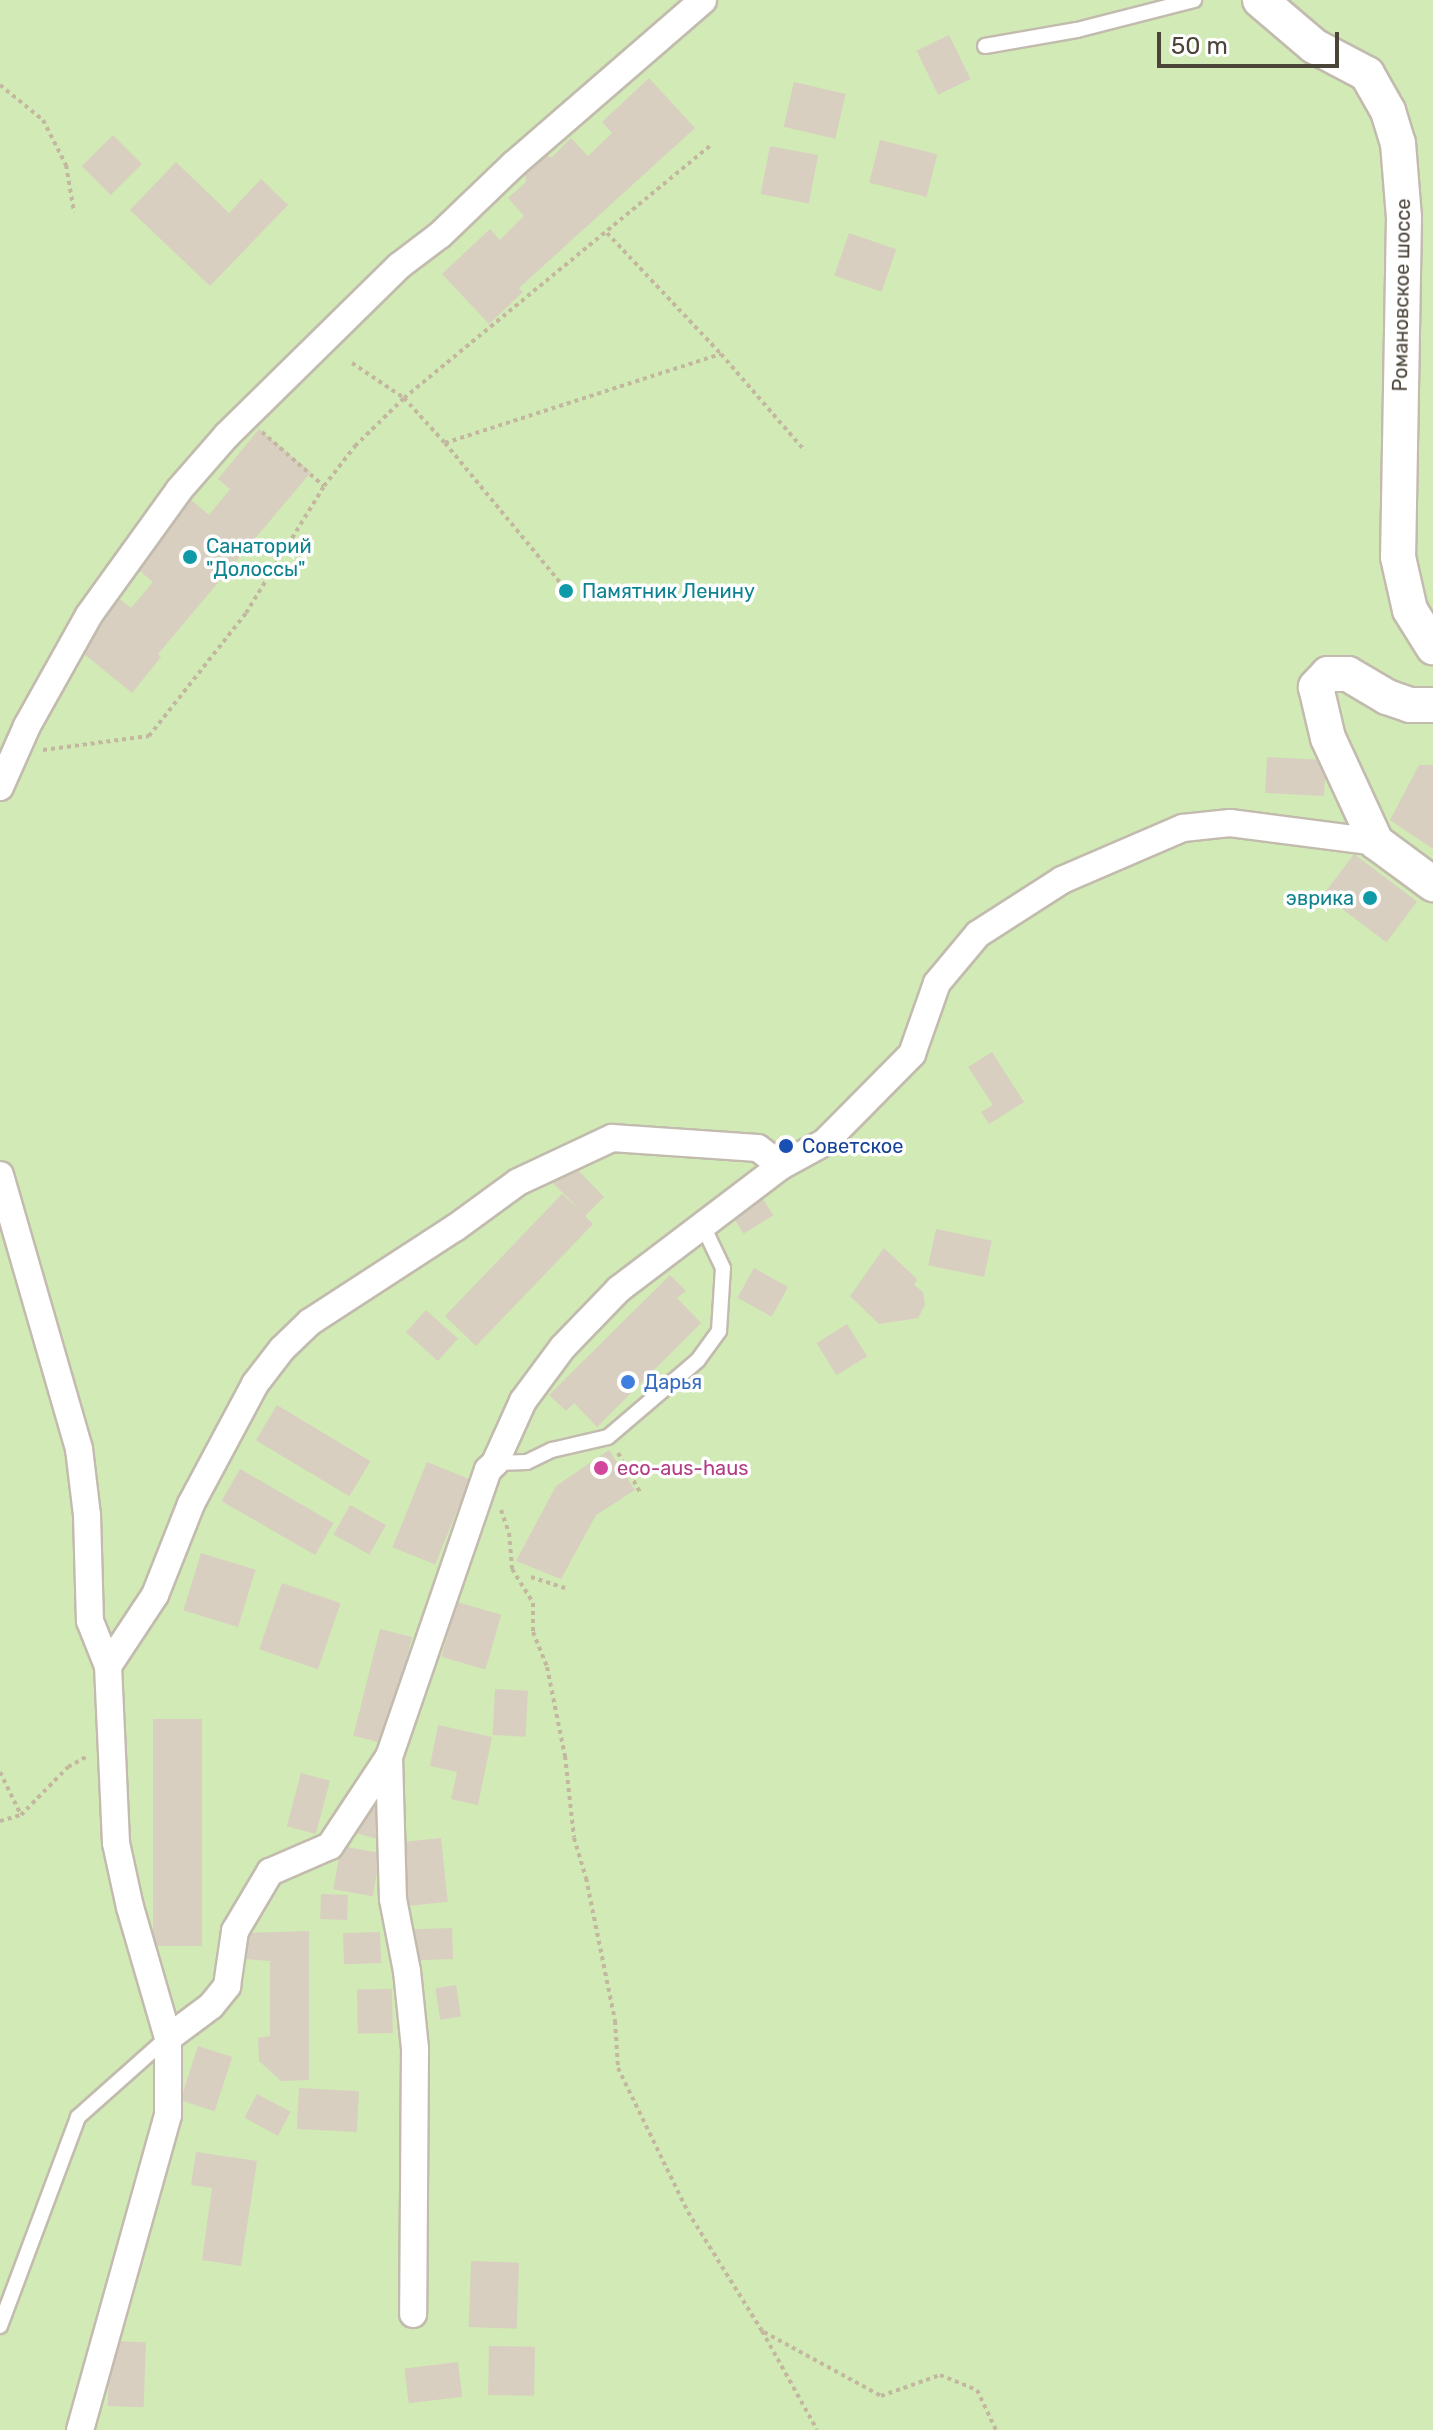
<!DOCTYPE html>
<meta charset="utf-8">
<style>
body{margin:0}
#map{position:relative;width:1433px;height:2430px;overflow:hidden;background:#f6f3ec;font-family:Rubik,sans-serif}
div>[style]{position:absolute}
.green>*{inset:0;background:#d2eab5;transform-origin:0 0}
.building>*{inset:0;background:#d8cfc1;transform-origin:0 0}
.path>*{height:4px;margin-top:-2px;transform-origin:0;background:repeating-linear-gradient(90deg,#c4b79f 0 4px,transparent 0 8px)}
.roads{filter:drop-shadow(2px 0 #c2bbae) drop-shadow(-2px 0 #c2bbae) drop-shadow(0 2px #c2bbae) drop-shadow(0 -2px #c2bbae)}
.service>*{height:14px;margin:-7px;padding:0 7px;transform-origin:7px;border-radius:7px;background:#fff}
.minor>*{height:26px;margin:-13px;padding:0 13px;transform-origin:13px;border-radius:13px;background:#fff}
.tertiary>*{height:34px;margin:-17px;padding:0 17px;transform-origin:17px;border-radius:17px;background:#fff}
.dots>*{width:22px;height:22px;translate:-50% -50%;box-sizing:border-box;border:4px solid #fff;border-radius:50%}
span{translate:-50% -50%;white-space:nowrap;text-align:center;line-height:1.15;-webkit-text-stroke:7px #fff;paint-order:stroke}
.street-label{font-size:20px;color:#4b4439}
.culture-label{font-size:20px;color:#0d838f}
.left{translate:0 -50%;text-align:left}
.right{translate:-100% -50%;text-align:right}
.transit-label{font-size:20px;color:#164399}
.shop-label{font-size:20px;color:#366cbe}
.hotel-label{font-size:20px;color:#b23c85}
.scale{position:absolute;left:1157px;top:32px;width:182px;height:36px;box-sizing:border-box;border:4px solid #4b4439;border-top:0;padding-left:10px;font-size:24px;line-height:28px;white-space:nowrap;color:#4b4439;-webkit-text-stroke:6px #fff;paint-order:stroke}
</style>
<div id="map">
<div class="green">
<div style="left:0;top:0;width:1433px;height:2430px"></div>
</div>
<div class="building">
<div style="left:949px;top:35px;width:49px;height:36px;rotate:64deg"></div>
<div style="clip-path:polygon(649px 78px,695px 128px,519px 288px,523px 292px,489px 324px,442px 274px,490px 229px,500px 240px,524px 216px,508px 198px,526px 182px,525px 169px,540px 155px,552px 157px,571px 138px,588px 156px,612px 133px,602px 122px)"></div>
<div style="left:794px;top:82px;width:53px;height:46px;rotate:13deg"></div>
<div style="left:113px;top:135px;width:41px;height:44px;rotate:45deg"></div>
<div style="left:880px;top:140px;width:59px;height:44px;rotate:14deg"></div>
<div style="left:770px;top:146px;width:49px;height:49px;rotate:11deg"></div>
<div style="clip-path:polygon(176px 162px,229px 213px,261px 179px,288px 205px,210px 286px,130px 210px)"></div>
<div style="left:849px;top:233px;width:50px;height:45px;rotate:19deg"></div>
<div style="clip-path:polygon(259px 429px,311px 472px,158px 654px,161px 657px,132px 693px,79px 650px,120px 599px,131px 608px,153px 582px,135px 567px,190px 499px,209px 515px,230px 489px,218px 479px)"></div>
<div style="left:1267px;top:757px;width:59px;height:36px;rotate:3deg"></div>
<div style="clip-path:polygon(1419px 765px,1433px 765px,1433px 849px,1390px 820px)"></div>
<div style="left:1354px;top:854px;width:79px;height:51px;rotate:37deg"></div>
<div style="clip-path:polygon(992px 1052px,1024px 1102px,989px 1124px,981px 1112px,993px 1105px,968px 1067px)"></div>
<div style="clip-path:polygon(571px 1163px,604px 1197px,585px 1216px,593px 1224px,476px 1346px,445px 1316px,562px 1194px,582px 1212px,552px 1182px)"></div>
<div style="left:760px;top:1194px;width:25px;height:35px;rotate:58deg"></div>
<div style="left:936px;top:1229px;width:57px;height:37px;rotate:12deg"></div>
<div style="clip-path:polygon(884px 1248px,917px 1279px,914px 1285px,923px 1292px,925px 1305px,918px 1318px,879px 1324px,850px 1296px)"></div>
<div style="left:754px;top:1268px;width:39px;height:34px;rotate:29deg"></div>
<div style="clip-path:polygon(670px 1275px,686px 1291px,677px 1298px,701px 1323px,597px 1427px,574px 1403px,566px 1411px,549px 1395px)"></div>
<div style="left:426px;top:1310px;width:43px;height:30px;rotate:42deg"></div>
<div style="left:847px;top:1324px;width:38px;height:36px;rotate:58deg"></div>
<div style="left:277px;top:1405px;width:109px;height:41px;rotate:31deg"></div>
<div style="clip-path:polygon(609px 1450px,635px 1490px,596px 1515px,561px 1579px,516px 1561px,556px 1486px)"></div>
<div style="left:427px;top:1462px;width:46px;height:92px;rotate:22deg"></div>
<div style="left:240px;top:1469px;width:108px;height:37px;rotate:30deg"></div>
<div style="left:350px;top:1505px;width:41px;height:34px;rotate:29deg"></div>
<div style="left:201px;top:1553px;width:57px;height:60px;rotate:17deg"></div>
<div style="left:282px;top:1583px;width:62px;height:70px;rotate:19deg"></div>
<div style="left:457px;top:1602px;width:46px;height:57px;rotate:16deg"></div>
<div style="left:380px;top:1629px;width:33px;height:110px;rotate:14deg"></div>
<div style="left:495px;top:1689px;width:33px;height:46px;rotate:3deg"></div>
<div style="left:153px;top:1719px;width:49px;height:227px"></div>
<div style="clip-path:polygon(438px 1725px,492px 1737px,478px 1805px,451px 1799px,457px 1772px,430px 1766px)"></div>
<div style="left:301px;top:1773px;width:30px;height:55px;rotate:15deg"></div>
<div style="clip-path:polygon(382px 1785px,385px 1841px,348px 1831px)"></div>
<div style="left:441px;top:1838px;width:64px;height:46px;rotate:84deg"></div>
<div style="left:341px;top:1846px;width:40px;height:44px;rotate:10deg"></div>
<div style="left:321px;top:1894px;width:27px;height:25px;rotate:2deg"></div>
<div style="left:452px;top:1928px;width:31px;height:42px;rotate:88deg"></div>
<div style="clip-path:polygon(309px 1931px,309px 2080px,281px 2081px,259px 2061px,258px 2038px,270px 2036px,270px 1961px,245px 1959px,245px 1933px)"></div>
<div style="left:380px;top:1932px;width:31px;height:37px;rotate:88deg"></div>
<div style="left:456px;top:1985px;width:32px;height:21px;rotate:81deg"></div>
<div style="left:392px;top:1989px;width:44px;height:35px;rotate:89deg"></div>
<div style="left:198px;top:2046px;width:36px;height:57px;rotate:18deg"></div>
<div style="left:299px;top:2088px;width:60px;height:41px;rotate:3deg"></div>
<div style="left:257px;top:2094px;width:38px;height:27px;rotate:28deg"></div>
<div style="clip-path:polygon(196px 2152px,257px 2161px,241px 2266px,202px 2260px,212px 2188px,191px 2185px)"></div>
<div style="left:471px;top:2261px;width:48px;height:66px;rotate:2deg"></div>
<div style="left:110px;top:2341px;width:36px;height:65px;rotate:2deg"></div>
<div style="left:489px;top:2346px;width:46px;height:49px;rotate:1deg"></div>
<div style="left:458px;top:2362px;width:35px;height:54px;rotate:83deg"></div>
</div>
<div class="path">
<div style="left:0;top:85px;width:55px;rotate:39.1deg"></div>
<div style="left:43px;top:120px;width:51px;rotate:62.9deg"></div>
<div style="left:66px;top:165px;width:48px;rotate:80.3deg"></div>
<div style="left:607px;top:233px;width:166px;rotate:46.7deg"></div>
<div style="left:721px;top:354px;width:128px;rotate:49.1deg"></div>
<div style="left:352px;top:363px;width:63px;rotate:33.9deg"></div>
<div style="left:404px;top:398px;width:399px;rotate:-39.5deg"></div>
<div style="left:262px;top:432px;width:82px;rotate:41.1deg"></div>
<div style="left:445px;top:443px;width:290px;rotate:-17.9deg"></div>
<div style="left:43px;top:750px;width:107px;rotate:-7.5deg"></div>
<div style="left:149px;top:736px;width:157px;rotate:-51.7deg"></div>
<div style="left:246px;top:613px;width:149px;rotate:-58.4deg"></div>
<div style="left:324px;top:486px;width:51px;rotate:-52.2deg"></div>
<div style="left:355px;top:446px;width:69px;rotate:-44.4deg"></div>
<div style="left:404px;top:398px;width:61px;rotate:47.7deg"></div>
<div style="left:445px;top:443px;width:185px;rotate:50.5deg"></div>
<div style="left:618px;top:1453px;width:45px;rotate:60.6deg"></div>
<div style="left:501px;top:1510px;width:24px;rotate:71deg"></div>
<div style="left:509px;top:1533px;width:36px;rotate:85deg"></div>
<div style="left:512px;top:1569px;width:40px;rotate:58deg"></div>
<div style="left:533px;top:1603px;width:29px;rotate:90deg"></div>
<div style="left:533px;top:1632px;width:38px;rotate:68deg"></div>
<div style="left:547px;top:1667px;width:91px;rotate:78.6deg"></div>
<div style="left:565px;top:1756px;width:82px;rotate:83.7deg"></div>
<div style="left:574px;top:1838px;width:42px;rotate:73.3deg"></div>
<div style="left:586px;top:1878px;width:146px;rotate:78.5deg"></div>
<div style="left:615px;top:2021px;width:47px;rotate:86.3deg"></div>
<div style="left:618px;top:2068px;width:160px;rotate:64.1deg"></div>
<div style="left:688px;top:2212px;width:140px;rotate:58.1deg"></div>
<div style="left:762px;top:2331px;width:113px;rotate:60.9deg"></div>
<div style="left:531px;top:1577px;width:36px;rotate:18deg"></div>
<div style="left:0;top:1772px;width:48px;rotate:64deg"></div>
<div style="left:21px;top:1815px;width:67px;rotate:-45.6deg"></div>
<div style="left:68px;top:1767px;width:23px;rotate:-29deg"></div>
<div style="left:0;top:1821px;width:22px;rotate:-16deg"></div>
<div style="left:764px;top:2332px;width:133px;rotate:28.7deg"></div>
<div style="left:881px;top:2396px;width:63px;rotate:-19.6deg"></div>
<div style="left:940px;top:2375px;width:40px;rotate:22deg"></div>
<div style="left:977px;top:2390px;width:44px;rotate:64.6deg"></div>
</div>
<div class="roads">
<div class="service">
<div style="left:985px;top:46px;width:93px;rotate:-9.9deg"></div>
<div style="left:1077px;top:30px;width:121px;rotate:-14.4deg"></div>
<div style="left:495px;top:1463px;width:32px;rotate:-2deg"></div>
<div style="left:527px;top:1462px;width:28px;rotate:-26deg"></div>
<div style="left:552px;top:1450px;width:57px;rotate:-13.1deg"></div>
<div style="left:608px;top:1437px;width:118px;rotate:-40.5deg"></div>
<div style="left:698px;top:1360px;width:36px;rotate:-54deg"></div>
<div style="left:719px;top:1331px;width:63px;rotate:-86.4deg"></div>
<div style="left:723px;top:1268px;width:47px;rotate:-115.5deg"></div>
<div style="left:0;top:2326px;width:223px;rotate:-69.5deg"></div>
<div style="left:78px;top:2117px;width:119px;rotate:-41.6deg"></div>
</div>
<div class="minor">
<div style="left:0;top:787px;width:67px;rotate:-66.1deg"></div>
<div style="left:27px;top:726px;width:127px;rotate:-60.8deg"></div>
<div style="left:89px;top:615px;width:154px;rotate:-54.2deg"></div>
<div style="left:179px;top:490px;width:73px;rotate:-48.9deg"></div>
<div style="left:227px;top:435px;width:241px;rotate:-44.5deg"></div>
<div style="left:399px;top:266px;width:51px;rotate:-37.1deg"></div>
<div style="left:440px;top:235px;width:103px;rotate:-43.8deg"></div>
<div style="left:514px;top:164px;width:250px;rotate:-40.9deg"></div>
<div style="left:0;top:1175px;width:285px;rotate:73.9deg"></div>
<div style="left:79px;top:1449px;width:66px;rotate:83.1deg"></div>
<div style="left:87px;top:1515px;width:106px;rotate:88.4deg"></div>
<div style="left:90px;top:1621px;width:48px;rotate:68.2deg"></div>
<div style="left:108px;top:1666px;width:177px;rotate:87.4deg"></div>
<div style="left:116px;top:1843px;width:66px;rotate:77.7deg"></div>
<div style="left:130px;top:1907px;width:136px;rotate:73.8deg"></div>
<div style="left:168px;top:2038px;width:77px;rotate:90deg"></div>
<div style="left:168px;top:2115px;width:327px;rotate:105.6deg"></div>
<div style="left:108px;top:1666px;width:85px;rotate:-56.5deg"></div>
<div style="left:155px;top:1595px;width:98px;rotate:-68.4deg"></div>
<div style="left:191px;top:1504px;width:136px;rotate:-61.9deg"></div>
<div style="left:255px;top:1384px;width:44px;rotate:-52.4deg"></div>
<div style="left:282px;top:1349px;width:39px;rotate:-44deg"></div>
<div style="left:310px;top:1322px;width:173px;rotate:-33deg"></div>
<div style="left:455px;top:1228px;width:78px;rotate:-36.1deg"></div>
<div style="left:518px;top:1182px;width:104px;rotate:-25.1deg"></div>
<div style="left:612px;top:1138px;width:146px;rotate:3.9deg"></div>
<div style="left:758px;top:1148px;width:29px;rotate:38deg"></div>
<div style="left:781px;top:1166px;width:50px;rotate:-28.6deg"></div>
<div style="left:825px;top:1142px;width:124px;rotate:-45.3deg"></div>
<div style="left:912px;top:1054px;width:75px;rotate:-70.6deg"></div>
<div style="left:937px;top:983px;width:64px;rotate:-50.1deg"></div>
<div style="left:978px;top:934px;width:100px;rotate:-32.7deg"></div>
<div style="left:1062px;top:880px;width:132px;rotate:-23.3deg"></div>
<div style="left:1183px;top:828px;width:47px;rotate:-6.1deg"></div>
<div style="left:1230px;top:823px;width:147px;rotate:7.4deg"></div>
<div style="left:389px;top:1757px;width:142px;rotate:88.4deg"></div>
<div style="left:393px;top:1899px;width:73px;rotate:79deg"></div>
<div style="left:407px;top:1971px;width:78px;rotate:84.1deg"></div>
<div style="left:415px;top:2049px;width:265px;rotate:90.4deg"></div>
<div style="left:168px;top:2038px;width:54px;rotate:-36.7deg"></div>
<div style="left:211px;top:2006px;width:26px;rotate:-51deg"></div>
<div style="left:227px;top:1986px;width:56px;rotate:-81.7deg"></div>
<div style="left:235px;top:1931px;width:69px;rotate:-59.3deg"></div>
<div style="left:270px;top:1872px;width:65px;rotate:-23.4deg"></div>
<div style="left:330px;top:1846px;width:107px;rotate:-56.5deg"></div>
<div style="left:389px;top:1757px;width:304px;rotate:-71deg"></div>
<div style="left:488px;top:1470px;width:10px;rotate:-45deg"></div>
<div style="left:495px;top:1463px;width:68px;rotate:-65.7deg"></div>
<div style="left:523px;top:1401px;width:67px;rotate:-53.5deg"></div>
<div style="left:563px;top:1347px;width:81px;rotate:-46deg"></div>
<div style="left:619px;top:1289px;width:203px;rotate:-37.2deg"></div>
</div>
<div class="tertiary">
<div style="left:1260px;top:0;width:71px;rotate:40.4deg"></div>
<div style="left:1314px;top:46px;width:60px;rotate:27.8deg"></div>
<div style="left:1367px;top:74px;width:43px;rotate:60.4deg"></div>
<div style="left:1388px;top:111px;width:34px;rotate:73deg"></div>
<div style="left:1398px;top:143px;width:74px;rotate:85.4deg"></div>
<div style="left:1404px;top:217px;width:340px;rotate:91deg"></div>
<div style="left:1398px;top:557px;width:54px;rotate:77.2deg"></div>
<div style="left:1410px;top:610px;width:44px;rotate:58.1deg"></div>
<div style="left:1433px;top:705px;width:23px;rotate:180deg"></div>
<div style="left:1410px;top:705px;width:24px;rotate:-161deg"></div>
<div style="left:1387px;top:697px;width:45px;rotate:-149.5deg"></div>
<div style="left:1348px;top:674px;width:20px;rotate:180deg"></div>
<div style="left:1328px;top:674px;width:18px;rotate:133deg"></div>
<div style="left:1316px;top:687px;width:52px;rotate:76.8deg"></div>
<div style="left:1328px;top:738px;width:115px;rotate:65.2deg"></div>
<div style="left:1376px;top:842px;width:71px;rotate:36.4deg"></div>
</div>
</div>
<div class="dots">
<div style="left:190px;top:557px;background:#0f9aa8"></div>
<div style="left:566px;top:591px;background:#0f9aa8"></div>
<div style="left:1370px;top:898px;background:#0f9aa8"></div>
<div style="left:786px;top:1146px;background:#1a4fb4"></div>
<div style="left:628px;top:1382px;background:#3f7fe0"></div>
<div style="left:601px;top:1468px;background:#d1479c"></div>
</div>
<div class="street-label">
<span style="left:1402px;top:295px;rotate:-89deg">Романовское шоссе</span>
</div>
<div class="culture-label">
<span class="left" style="left:206px;top:558px">Санаторий<br>"Долоссы"</span>
<span class="left" style="left:582px;top:591px">Памятник Ленину</span>
<span class="right" style="left:1354px;top:898px">эврика</span>
</div>
<div class="transit-label">
<span class="left" style="left:802px;top:1146px">Советское</span>
</div>
<div class="shop-label">
<span class="left" style="left:644px;top:1382px">Дарья</span>
</div>
<div class="hotel-label">
<span class="left" style="left:617px;top:1468px">eco-aus-haus</span>
</div>
<div class="scale">50 m</div>
</div>
